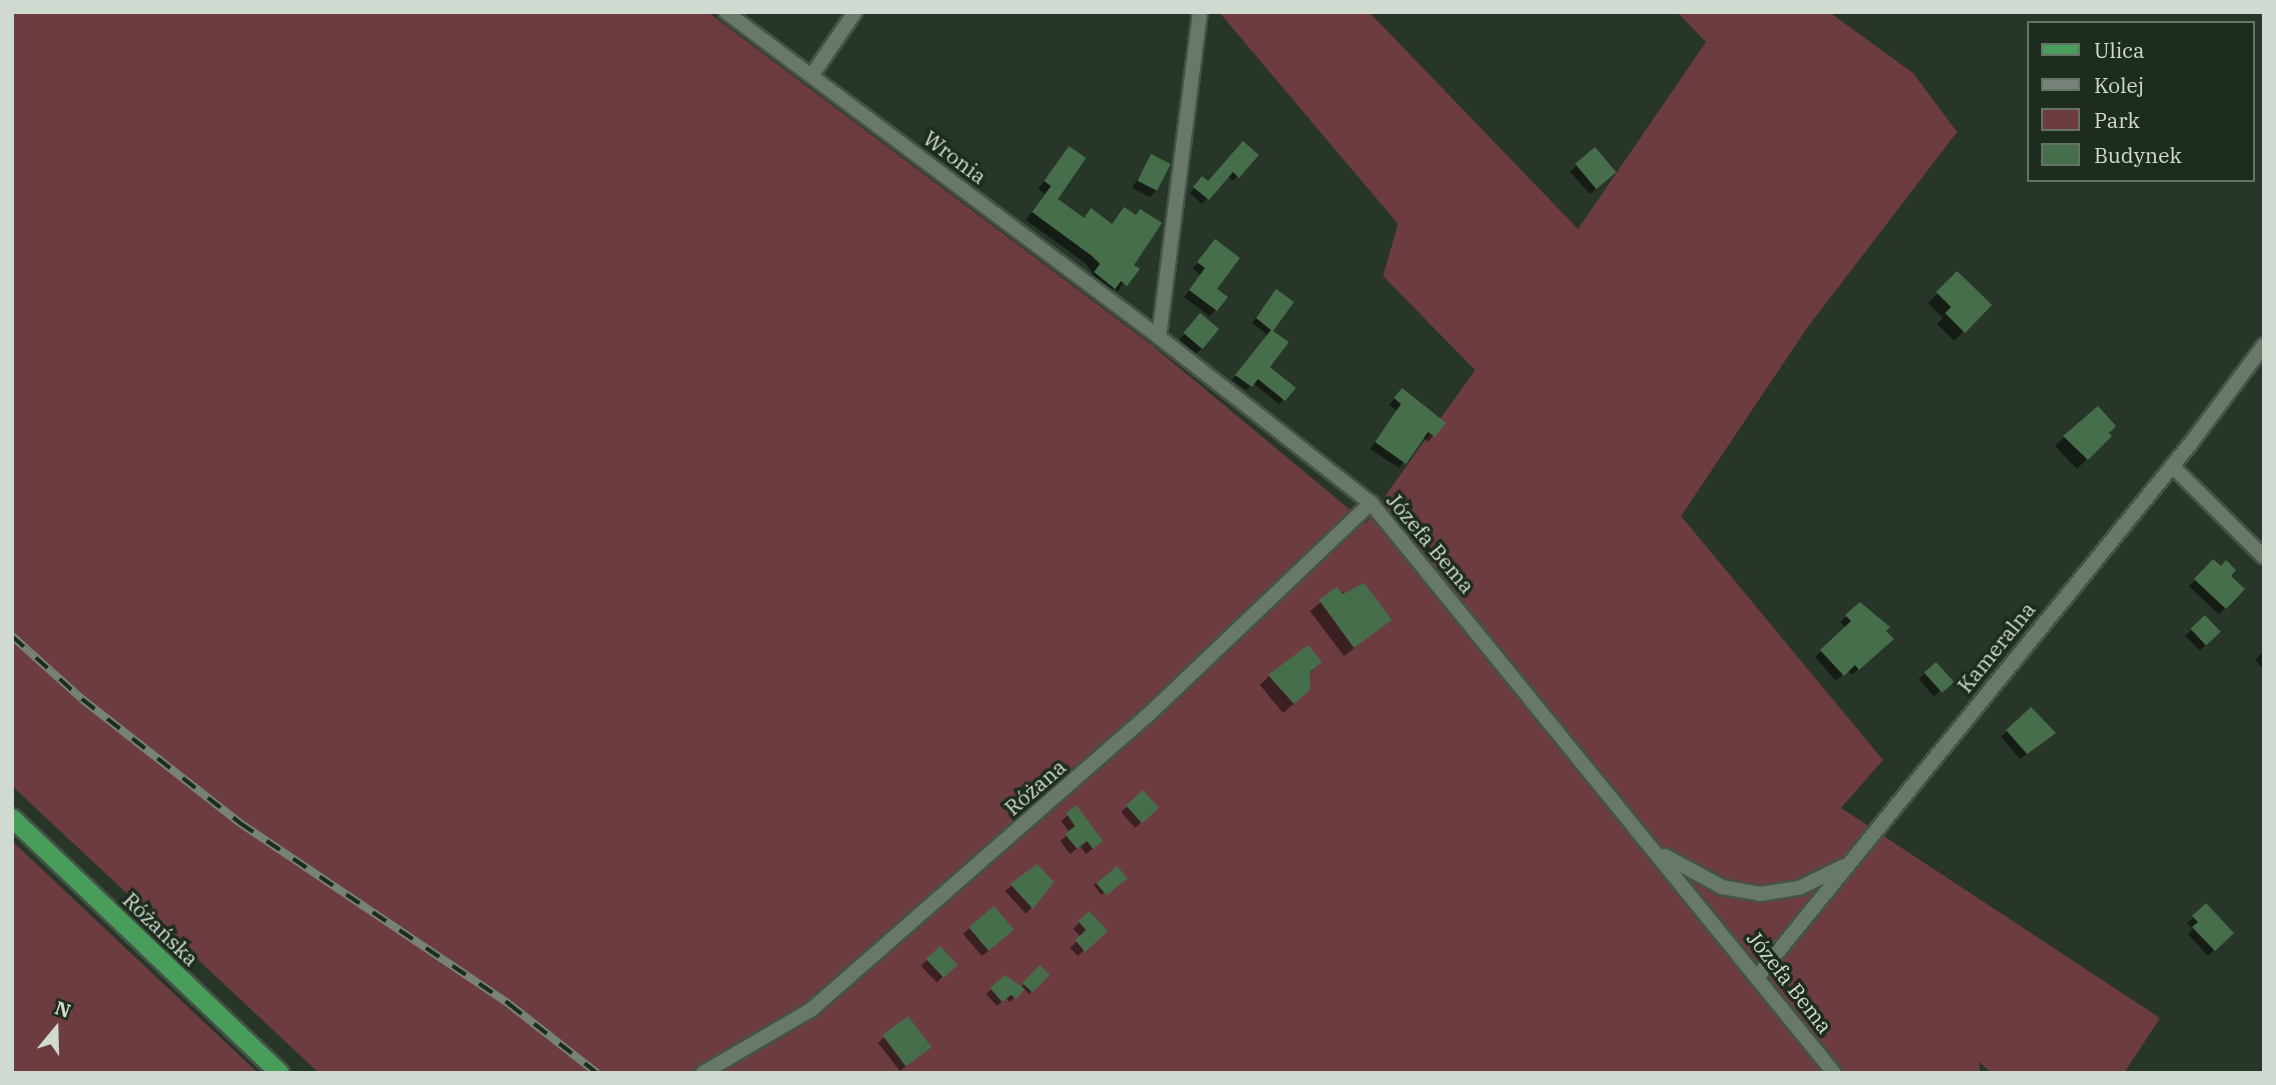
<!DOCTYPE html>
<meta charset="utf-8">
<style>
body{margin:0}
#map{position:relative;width:2276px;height:1085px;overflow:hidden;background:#273628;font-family:"IBM Plex Serif",serif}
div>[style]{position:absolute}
.green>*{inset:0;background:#6d3c41}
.shadow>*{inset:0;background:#0007;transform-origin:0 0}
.building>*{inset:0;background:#476e4b;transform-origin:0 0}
.roads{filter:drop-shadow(2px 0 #455247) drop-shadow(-2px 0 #455247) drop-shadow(0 2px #455247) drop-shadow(0 -2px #455247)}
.street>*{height:14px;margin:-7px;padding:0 7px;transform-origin:7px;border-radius:7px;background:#687869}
.primary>*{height:18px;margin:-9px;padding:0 9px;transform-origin:9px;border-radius:9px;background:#499d5b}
.rail>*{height:8px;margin-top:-4px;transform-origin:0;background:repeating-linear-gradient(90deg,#1d2c1f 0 16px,#778378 0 32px);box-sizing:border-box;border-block:2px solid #778378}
span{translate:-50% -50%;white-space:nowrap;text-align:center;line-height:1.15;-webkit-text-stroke:7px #1d2c1f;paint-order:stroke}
.street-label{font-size:21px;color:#d1dad1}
.frame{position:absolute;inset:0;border:14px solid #d1dad1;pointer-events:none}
.legend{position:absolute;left:2027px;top:21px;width:228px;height:161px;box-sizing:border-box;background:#1d2c1f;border:2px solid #657266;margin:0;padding:9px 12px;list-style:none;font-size:21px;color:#d1dad1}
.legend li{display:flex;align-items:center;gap:14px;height:35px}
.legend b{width:35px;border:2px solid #657266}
.north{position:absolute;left:21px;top:994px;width:70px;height:70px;-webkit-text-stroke:5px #1d2c1f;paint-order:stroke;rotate:19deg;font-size:19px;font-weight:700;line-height:28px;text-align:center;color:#d1dad1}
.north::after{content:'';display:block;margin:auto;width:24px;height:32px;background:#d1dad1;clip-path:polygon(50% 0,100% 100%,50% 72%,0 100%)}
</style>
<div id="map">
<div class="green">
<div style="clip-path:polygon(12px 12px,708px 12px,1153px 346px,1366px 523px,1475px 370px,1383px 276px,1398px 224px,1219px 12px,1369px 12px,1578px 229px,1706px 42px,1677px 12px,1829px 12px,1913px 73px,1957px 132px,1807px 328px,1681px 516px,1883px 760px,1841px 808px,2160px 1018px,2124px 1073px,1992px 1073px,1979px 1062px,1980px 1073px,319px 1073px,12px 786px)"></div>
<div style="clip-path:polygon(12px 841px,258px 1073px,12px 1073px)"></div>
</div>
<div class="shadow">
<div style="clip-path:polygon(1069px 149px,1055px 200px,1083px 219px,1091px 211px,1111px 225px,1124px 209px,1132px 265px,1118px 292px,1114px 288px,1107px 295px,1088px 280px,1093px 273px,1085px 263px,1026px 220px,1045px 194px,1038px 189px)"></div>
<div style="clip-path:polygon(1257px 155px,1233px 181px,1227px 176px,1202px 204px,1190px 193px,1203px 179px,1208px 183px)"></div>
<div style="clip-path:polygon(1151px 157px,1156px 191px,1150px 197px,1132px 188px)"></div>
<div style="clip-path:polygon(1577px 165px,1608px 178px,1590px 194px,1570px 172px)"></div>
<div style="clip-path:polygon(1209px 247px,1216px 310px,1209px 316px,1184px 297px,1201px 275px,1193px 269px)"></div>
<div style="clip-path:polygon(1957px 274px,1989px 305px,1954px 341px,1937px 324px,1943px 318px,1928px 303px)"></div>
<div style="clip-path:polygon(1272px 296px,1292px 303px,1271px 331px,1268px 367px,1284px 400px,1279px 404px,1253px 383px,1246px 390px,1232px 380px,1268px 335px,1252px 323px)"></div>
<div style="clip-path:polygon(1194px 322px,1202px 348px,1196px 354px,1179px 340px)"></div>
<div style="clip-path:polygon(1397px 396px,1444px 423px,1428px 442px,1422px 437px,1399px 468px,1370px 449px,1397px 411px,1389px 405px)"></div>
<div style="clip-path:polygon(2110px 436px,2077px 469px,2055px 446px,2064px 437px)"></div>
<div style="left:2213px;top:561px;width:41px;height:35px;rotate:43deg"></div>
<div style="clip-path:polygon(1337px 589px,1390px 620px,1344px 656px,1310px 611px)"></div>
<div style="clip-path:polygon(1860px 604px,1884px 631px,1886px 645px,1852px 675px,1848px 670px,1836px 681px,1815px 657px,1846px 628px,1840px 622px)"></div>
<div style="left:2205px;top:617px;width:21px;height:27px;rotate:47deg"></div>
<div style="clip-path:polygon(2264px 651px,2264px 670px,2255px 660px)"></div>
<div style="clip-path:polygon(1320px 662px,1306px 678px,1298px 700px,1283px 713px,1260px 685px,1269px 676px)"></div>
<div style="left:1936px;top:664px;width:23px;height:23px;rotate:49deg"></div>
<div style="clip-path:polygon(2031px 709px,2047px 739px,2020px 759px,2001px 737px)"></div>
<div style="clip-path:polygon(1143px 792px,1150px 814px,1135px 828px,1121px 812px)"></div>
<div style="clip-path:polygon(1076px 808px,1095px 847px,1086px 854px,1080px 846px,1070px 854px,1060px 841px,1070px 833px,1061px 821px)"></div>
<div style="clip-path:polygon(1037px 866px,1052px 882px,1026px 914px,1005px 891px)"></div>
<div style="clip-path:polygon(1122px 880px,1101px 895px,1094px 885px,1096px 883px)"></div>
<div style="clip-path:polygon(2206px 906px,2232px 933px,2208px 956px,2188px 934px,2193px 929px,2187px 923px)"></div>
<div style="clip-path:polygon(1089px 913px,1105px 930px,1078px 956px,1070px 948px,1081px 937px,1073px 929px)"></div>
<div style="clip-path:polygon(970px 928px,1006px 936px,982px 956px,963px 934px)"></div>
<div style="left:940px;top:948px;width:23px;height:26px;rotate:47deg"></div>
<div style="clip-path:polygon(1040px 968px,1048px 975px,1029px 994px,1023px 988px,1010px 1002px,1006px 998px,997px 1006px,986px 994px,1005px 977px,1020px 988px)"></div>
<div style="clip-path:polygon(884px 1037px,923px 1053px,900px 1071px,878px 1043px)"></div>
</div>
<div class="building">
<div style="clip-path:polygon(1243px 141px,1259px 155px,1239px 178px,1233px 172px,1209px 200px,1193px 187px,1202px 176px,1208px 181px)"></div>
<div style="clip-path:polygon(1069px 146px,1086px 158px,1058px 199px,1084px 218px,1091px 208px,1112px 224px,1124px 207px,1136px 215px,1140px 209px,1162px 223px,1134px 265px,1140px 269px,1127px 286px,1121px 281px,1115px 289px,1094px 272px,1100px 264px,1092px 256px,1032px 212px,1051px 186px,1044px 181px)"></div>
<div style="left:1595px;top:147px;width:33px;height:26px;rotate:50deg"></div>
<div style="left:1151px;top:154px;width:22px;height:30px;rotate:27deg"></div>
<div style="clip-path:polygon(1215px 239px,1240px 258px,1217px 289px,1228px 297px,1217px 311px,1189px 290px,1205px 268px,1197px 262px)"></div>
<div style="clip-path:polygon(1957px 271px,1992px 305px,1965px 333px,1945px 313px,1951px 307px,1936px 292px)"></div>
<div style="clip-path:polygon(1276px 289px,1294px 302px,1273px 331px,1289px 342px,1270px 367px,1296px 388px,1285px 401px,1258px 379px,1252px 387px,1235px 375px,1271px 330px,1256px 318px)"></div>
<div style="left:1200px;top:313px;width:25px;height:26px;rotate:40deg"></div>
<div style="clip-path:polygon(1402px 388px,1446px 423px,1435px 437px,1428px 432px,1406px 464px,1375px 442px,1401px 404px,1394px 398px)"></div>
<div style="clip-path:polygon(2098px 406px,2116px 426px,2109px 433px,2112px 436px,2088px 460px,2063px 436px)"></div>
<div style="clip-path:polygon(2213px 559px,2221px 566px,2226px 560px,2236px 570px,2231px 576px,2245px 589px,2226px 609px,2194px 579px)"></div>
<div style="clip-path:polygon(1364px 583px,1392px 620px,1354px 648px,1319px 600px,1337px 587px,1343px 594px)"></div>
<div style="clip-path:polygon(1860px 602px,1890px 627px,1886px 631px,1894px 639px,1859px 670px,1855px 665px,1844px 676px,1820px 650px,1851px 621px,1845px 615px)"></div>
<div style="left:2205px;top:615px;width:23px;height:20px;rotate:47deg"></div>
<div style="clip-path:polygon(1308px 645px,1322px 662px,1310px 672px,1310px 690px,1294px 704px,1268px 675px)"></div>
<div style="left:1936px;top:662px;width:27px;height:16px;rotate:48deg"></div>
<div style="clip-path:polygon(2031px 707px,2056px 733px,2027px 754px,2006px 730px)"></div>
<div style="left:1143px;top:790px;width:24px;height:23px;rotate:48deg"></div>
<div style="clip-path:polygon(1076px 805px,1103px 841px,1093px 849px,1087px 841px,1077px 849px,1065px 834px,1075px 826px,1066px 813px)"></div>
<div style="clip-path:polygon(1037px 864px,1054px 882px,1033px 909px,1010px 884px)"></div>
<div style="left:1117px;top:866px;width:16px;height:27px;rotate:50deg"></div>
<div style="clip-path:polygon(2206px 903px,2234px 933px,2215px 951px,2192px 927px,2198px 922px,2192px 916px)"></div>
<div style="left:994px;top:906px;width:31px;height:33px;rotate:50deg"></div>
<div style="clip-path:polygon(1089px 911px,1108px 931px,1085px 952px,1075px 940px,1086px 930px,1078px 921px)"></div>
<div style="left:940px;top:946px;width:26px;height:19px;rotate:47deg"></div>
<div style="left:1040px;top:965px;width:14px;height:25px;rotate:45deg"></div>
<div style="clip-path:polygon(1005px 975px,1025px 989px,1016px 999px,1011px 995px,1002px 1002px,990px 988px)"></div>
<div style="left:908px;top:1016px;width:39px;height:32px;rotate:53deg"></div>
</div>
<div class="roads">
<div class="street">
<div style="left:726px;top:12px;width:541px;rotate:36.89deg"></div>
<div style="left:1200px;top:12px;width:328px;rotate:97.2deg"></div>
<div style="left:1159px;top:337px;width:269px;rotate:38.1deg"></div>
<div style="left:1371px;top:503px;width:734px;rotate:50.91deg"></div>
<div style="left:812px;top:75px;width:76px;rotate:-55.7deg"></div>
<div style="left:2172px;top:466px;width:129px;rotate:44.7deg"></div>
<div style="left:1665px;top:856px;width:65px;rotate:28.5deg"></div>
<div style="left:1722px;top:887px;width:39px;rotate:10deg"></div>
<div style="left:1760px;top:894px;width:39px;rotate:-9deg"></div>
<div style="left:1799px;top:888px;width:50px;rotate:-26.1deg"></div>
<div style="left:1759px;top:975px;width:685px;rotate:-50.92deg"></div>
<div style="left:2191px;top:443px;width:122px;rotate:-53.3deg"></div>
<div style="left:703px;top:1073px;width:126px;rotate:-30.4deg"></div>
<div style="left:812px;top:1009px;width:444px;rotate:-41.2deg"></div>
<div style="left:1146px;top:717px;width:311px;rotate:-43.6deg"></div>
</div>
<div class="primary">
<div style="left:12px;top:818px;width:370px;rotate:43.6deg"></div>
</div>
</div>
<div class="rail">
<div style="left:12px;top:636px;width:94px;rotate:42deg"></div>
<div style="left:82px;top:699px;width:201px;rotate:38.1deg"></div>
<div style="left:240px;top:823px;width:324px;rotate:33.9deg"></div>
<div style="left:509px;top:1004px;width:112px;rotate:38.1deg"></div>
</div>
<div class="street-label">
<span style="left:955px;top:157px;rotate:37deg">Wronia</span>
<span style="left:1431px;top:543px;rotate:50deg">Józefa Bema</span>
<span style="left:1996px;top:647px;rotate:-51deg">Kameralna</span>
<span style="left:1035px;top:787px;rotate:-41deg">Różana</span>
<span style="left:161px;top:929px;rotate:44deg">Różańska</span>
<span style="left:1790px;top:982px;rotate:52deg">Józefa Bema</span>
</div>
<div class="frame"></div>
<ul class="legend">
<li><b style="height:9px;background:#499d5b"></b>Ulica</li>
<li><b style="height:9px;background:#778378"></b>Kolej</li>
<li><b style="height:19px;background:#6d3c41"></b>Park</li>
<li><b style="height:19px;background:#476e4b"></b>Budynek</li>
</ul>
<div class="north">N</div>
</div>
